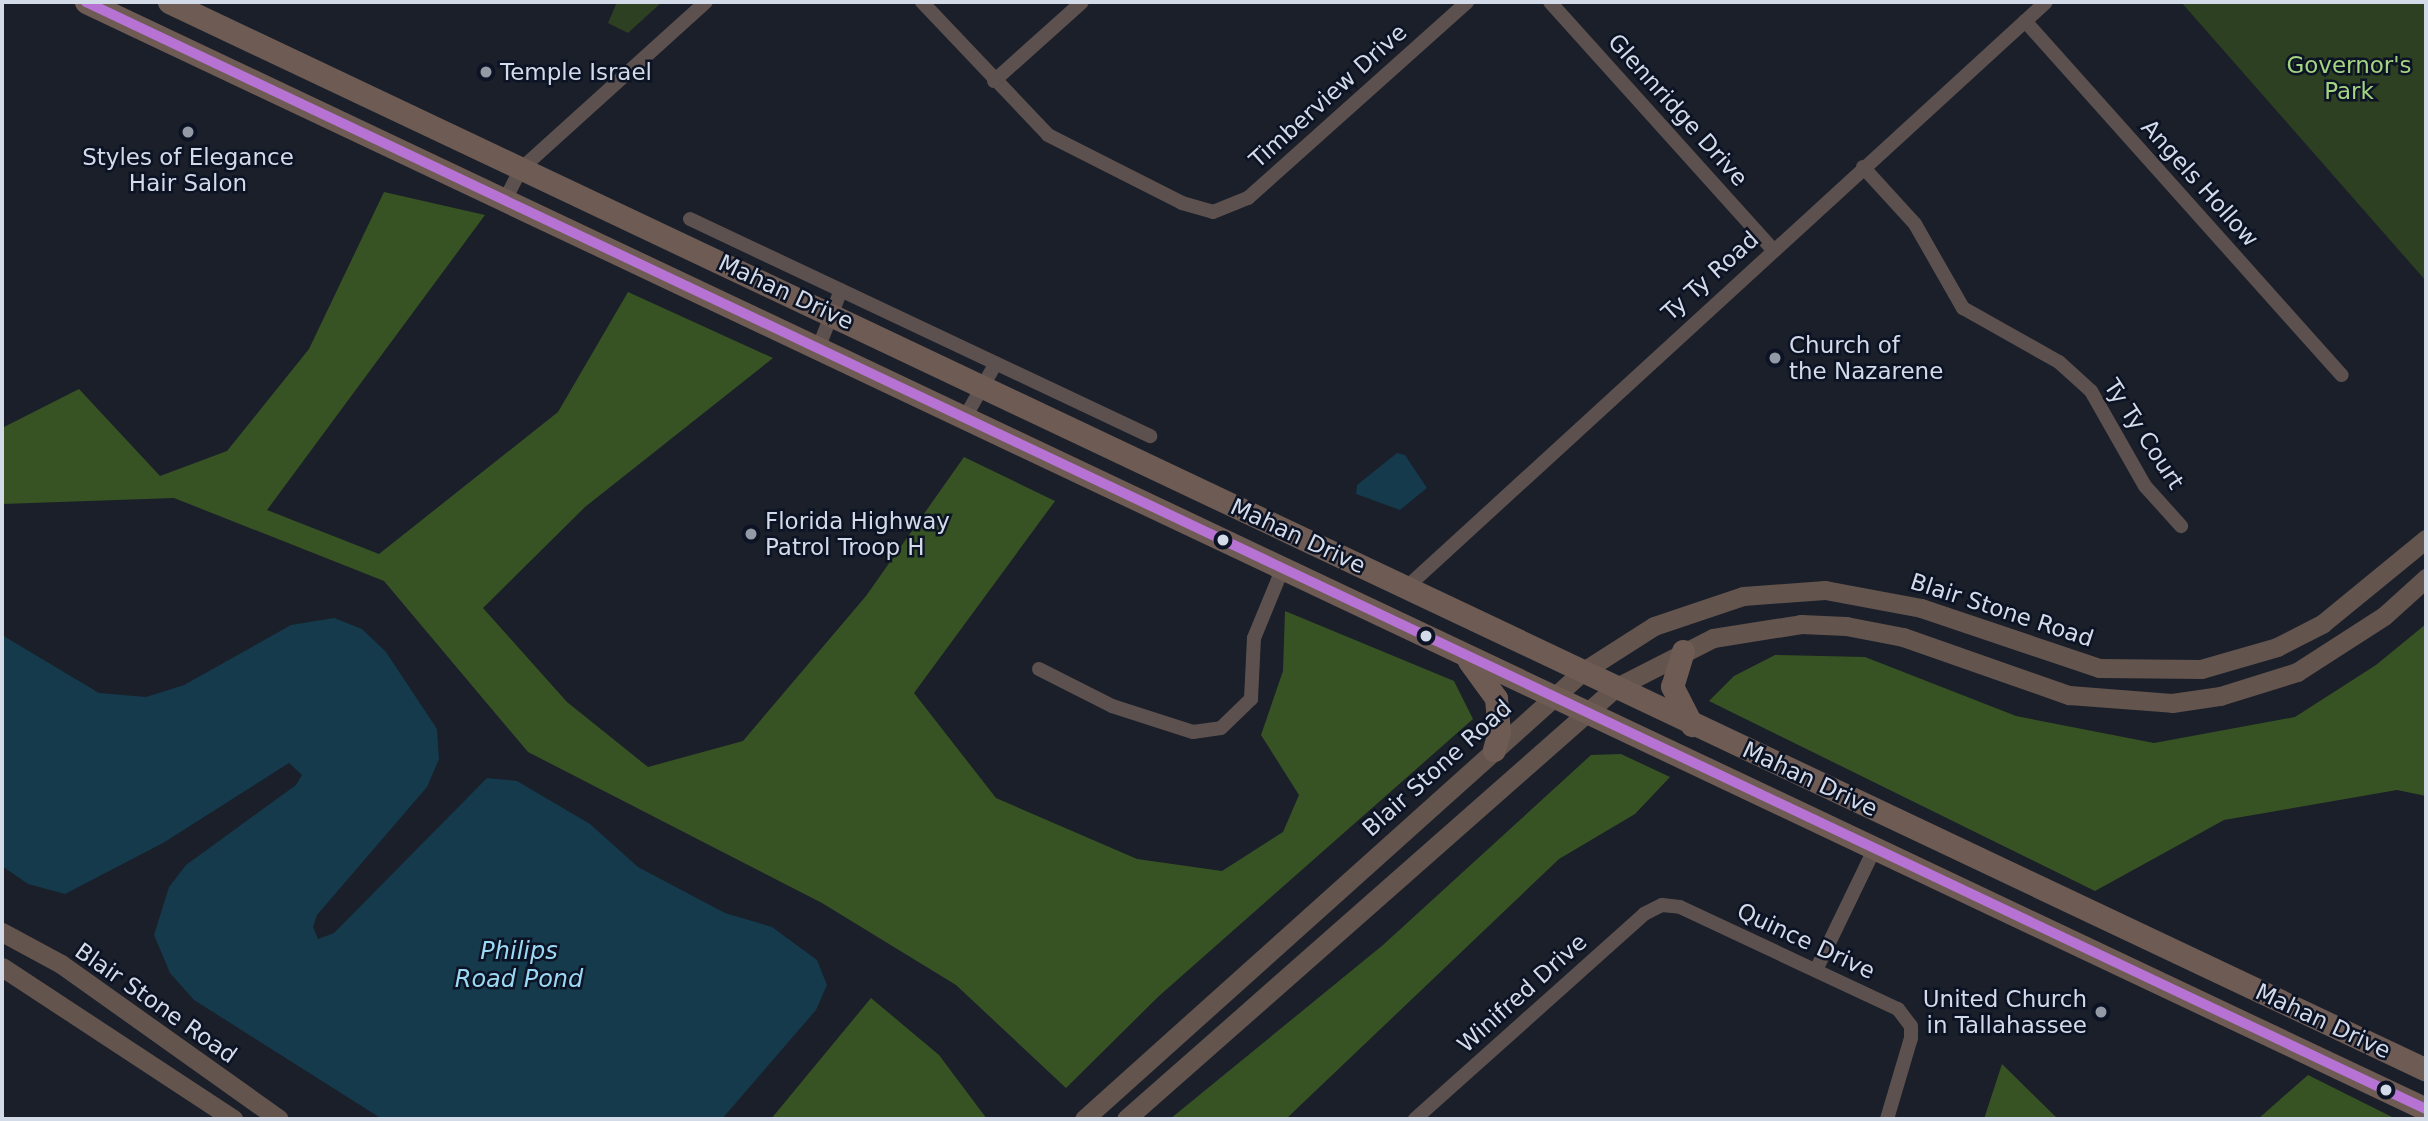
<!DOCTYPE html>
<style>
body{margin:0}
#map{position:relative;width:2428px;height:1121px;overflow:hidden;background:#1a1f29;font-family:"DejaVu Sans",sans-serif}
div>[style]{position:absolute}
.green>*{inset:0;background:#2d4021}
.forest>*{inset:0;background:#375323}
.water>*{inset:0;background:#143a4c}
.minor>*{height:14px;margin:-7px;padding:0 7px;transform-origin:7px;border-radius:7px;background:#5c514e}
.secondary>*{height:19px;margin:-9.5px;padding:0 9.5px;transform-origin:9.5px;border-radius:9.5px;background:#63544e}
.primary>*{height:23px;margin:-11.5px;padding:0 11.5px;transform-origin:11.5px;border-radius:11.5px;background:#6d5b54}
.bus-1>*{height:10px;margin:-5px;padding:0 5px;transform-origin:5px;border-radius:5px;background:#b673d3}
.dots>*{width:19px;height:19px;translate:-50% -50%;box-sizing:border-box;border:4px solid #0b1325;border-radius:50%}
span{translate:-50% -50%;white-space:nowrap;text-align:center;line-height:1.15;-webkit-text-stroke:5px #0b1325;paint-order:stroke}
.park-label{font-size:23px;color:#a4d481}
.poi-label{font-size:23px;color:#d4dbe8}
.left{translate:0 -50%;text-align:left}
.right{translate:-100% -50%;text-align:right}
.street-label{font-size:23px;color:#d4dbe8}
.water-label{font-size:24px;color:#9bd8f4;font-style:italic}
.frame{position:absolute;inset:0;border:4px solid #d4dbe8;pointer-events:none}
</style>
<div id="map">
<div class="green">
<div style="clip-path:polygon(617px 2px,662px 2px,628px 33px,608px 23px)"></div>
<div style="clip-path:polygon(2181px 2px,2426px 2px,2426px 281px)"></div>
</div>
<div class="forest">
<div style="clip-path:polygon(384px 192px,485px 215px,267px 510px,379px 554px,558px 412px,628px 292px,773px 358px,585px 507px,483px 608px,567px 702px,648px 767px,743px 741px,866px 596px,964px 457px,1055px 501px,914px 693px,996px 798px,1137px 859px,1222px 871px,1283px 832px,1299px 795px,1261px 735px,1283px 671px,1285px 611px,1454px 681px,1473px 719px,1159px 996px,1066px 1088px,956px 985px,822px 903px,528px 752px,384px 581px,174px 498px,2px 504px,2px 428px,79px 389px,160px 476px,227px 451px,309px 349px)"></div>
<div style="clip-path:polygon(2426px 624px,2426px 796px,2397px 790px,2224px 820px,2095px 891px,1709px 701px,1734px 676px,1775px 655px,1865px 657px,2016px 716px,2154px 743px,2295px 717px,2376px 665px)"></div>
<div style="clip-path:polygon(1621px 754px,1670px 777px,1635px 814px,1559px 859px,1286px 1119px,1170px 1119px,1383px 945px,1591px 755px)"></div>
<div style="clip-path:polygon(871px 998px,939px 1055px,987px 1119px,771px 1119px)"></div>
<div style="clip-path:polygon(2002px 1064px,2058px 1119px,1984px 1119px)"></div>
<div style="clip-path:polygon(2308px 1075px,2396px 1119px,2258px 1119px)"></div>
</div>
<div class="water">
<div style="clip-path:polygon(1397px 453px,1405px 455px,1427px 488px,1400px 510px,1356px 494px,1357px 485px)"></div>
<div style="clip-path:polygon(334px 618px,362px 629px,386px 652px,437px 729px,439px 759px,427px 787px,317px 915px,313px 927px,318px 939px,334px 933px,487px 778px,517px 781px,590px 824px,638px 867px,725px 913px,772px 927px,817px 960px,827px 985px,816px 1010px,722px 1119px,382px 1119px,194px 1000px,170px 973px,154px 935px,169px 887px,186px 865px,296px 785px,302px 775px,289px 763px,163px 843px,65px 894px,28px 884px,2px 866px,2px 635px,99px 693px,146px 697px,184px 685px,291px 625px)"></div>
</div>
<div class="minor">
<div style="left:922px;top:2px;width:183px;rotate:46.5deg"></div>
<div style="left:1048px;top:135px;width:150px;rotate:26.9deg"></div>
<div style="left:1182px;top:203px;width:32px;rotate:16deg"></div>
<div style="left:1213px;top:212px;width:38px;rotate:-22deg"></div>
<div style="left:1248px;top:198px;width:294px;rotate:-41.8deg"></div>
<div style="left:1550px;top:2px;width:334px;rotate:48deg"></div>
<div style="left:2025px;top:21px;width:475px;rotate:48.2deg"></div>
<div style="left:994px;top:81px;width:118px;rotate:-41.9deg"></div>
<div style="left:1863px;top:167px;width:77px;rotate:47.6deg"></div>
<div style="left:1915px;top:224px;width:97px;rotate:60.3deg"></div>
<div style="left:1963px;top:308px;width:110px;rotate:29.4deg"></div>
<div style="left:2059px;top:362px;width:43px;rotate:42.2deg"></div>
<div style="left:2091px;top:391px;width:109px;rotate:60.4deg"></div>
<div style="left:2145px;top:486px;width:54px;rotate:48deg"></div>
<div style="left:505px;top:200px;width:35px;rotate:-63deg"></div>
<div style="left:521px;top:169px;width:249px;rotate:-42.1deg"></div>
<div style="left:690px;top:219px;width:509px;rotate:25.26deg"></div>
<div style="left:818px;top:349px;width:63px;rotate:-68.7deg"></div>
<div style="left:964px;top:419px;width:64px;rotate:-60.3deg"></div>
<div style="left:1407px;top:587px;width:866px;rotate:-42.47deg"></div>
<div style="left:1039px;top:669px;width:82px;rotate:26.9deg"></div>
<div style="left:1112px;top:706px;width:85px;rotate:17.8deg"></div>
<div style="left:1193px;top:732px;width:28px;rotate:-8deg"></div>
<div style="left:1221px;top:728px;width:42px;rotate:-44deg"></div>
<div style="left:1251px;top:699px;width:61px;rotate:-87.2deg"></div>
<div style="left:1254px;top:638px;width:74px;rotate:-67.6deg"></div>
<div style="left:1816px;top:970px;width:136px;rotate:-64.2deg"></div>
<div style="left:1415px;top:1119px;width:307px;rotate:-41.8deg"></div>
<div style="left:1644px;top:914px;width:20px;rotate:-27deg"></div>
<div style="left:1662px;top:905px;width:18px;rotate:6deg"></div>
<div style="left:1680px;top:907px;width:241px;rotate:25.1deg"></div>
<div style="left:1898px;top:1009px;width:21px;rotate:53deg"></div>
<div style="left:1911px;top:1026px;width:12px;rotate:90deg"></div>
<div style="left:1911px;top:1038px;width:84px;rotate:106.5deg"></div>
</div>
<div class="secondary">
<div style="left:2px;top:932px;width:67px;rotate:28.5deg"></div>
<div style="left:61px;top:964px;width:267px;rotate:35.4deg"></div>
<div style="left:2px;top:967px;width:277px;rotate:33.3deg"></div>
<div style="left:1084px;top:1119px;width:669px;rotate:-41.91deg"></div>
<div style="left:1582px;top:672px;width:85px;rotate:-32.6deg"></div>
<div style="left:1654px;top:626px;width:94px;rotate:-18.6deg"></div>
<div style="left:1743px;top:596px;width:82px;rotate:-4.2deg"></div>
<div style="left:1825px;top:590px;width:98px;rotate:10.6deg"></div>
<div style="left:1921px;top:608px;width:188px;rotate:18.6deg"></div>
<div style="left:2099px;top:668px;width:102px;rotate:0.6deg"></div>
<div style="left:2201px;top:669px;width:79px;rotate:-16.1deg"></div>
<div style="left:2277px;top:647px;width:51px;rotate:-27.1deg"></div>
<div style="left:2322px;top:624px;width:134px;rotate:-39.3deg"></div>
<div style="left:1126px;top:1119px;width:652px;rotate:-41.39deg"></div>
<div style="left:1615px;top:688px;width:110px;rotate:-27deg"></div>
<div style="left:1713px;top:638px;width:89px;rotate:-9deg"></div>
<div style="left:1801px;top:624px;width:45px;rotate:2.5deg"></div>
<div style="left:1846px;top:626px;width:58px;rotate:10.9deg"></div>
<div style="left:1903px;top:637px;width:176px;rotate:19.3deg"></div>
<div style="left:2069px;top:695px;width:103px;rotate:4.4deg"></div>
<div style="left:2172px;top:703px;width:49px;rotate:-8.3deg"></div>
<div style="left:2220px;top:696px;width:81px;rotate:-17.3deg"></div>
<div style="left:2297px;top:672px;width:103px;rotate:-32.8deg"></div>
<div style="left:2384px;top:616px;width:57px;rotate:-42.1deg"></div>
</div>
<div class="primary">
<div style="left:86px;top:2px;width:2589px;rotate:25.32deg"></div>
<div style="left:169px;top:2px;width:2497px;rotate:25.32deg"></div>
<div style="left:1683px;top:651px;width:37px;rotate:107deg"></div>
<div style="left:1672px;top:686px;width:44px;rotate:62.9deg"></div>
<div style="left:1469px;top:661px;width:46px;rotate:53.9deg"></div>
<div style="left:1496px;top:698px;width:34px;rotate:85deg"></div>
<div style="left:1499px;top:732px;width:19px;rotate:106deg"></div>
</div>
<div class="bus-1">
<div style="left:86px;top:2px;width:2589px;rotate:25.32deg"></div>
</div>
<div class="dots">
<div style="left:486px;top:72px;background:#9399a5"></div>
<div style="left:188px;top:132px;background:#9399a5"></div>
<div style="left:1775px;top:358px;background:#9399a5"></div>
<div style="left:751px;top:534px;background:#9399a5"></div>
<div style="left:1223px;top:540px;background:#d4dbe8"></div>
<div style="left:1426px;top:636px;background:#d4dbe8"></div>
<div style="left:2101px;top:1012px;background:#9399a5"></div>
<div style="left:2386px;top:1090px;background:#d4dbe8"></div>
</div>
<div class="park-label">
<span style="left:2349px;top:78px">Governor's<br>Park</span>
</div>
<div class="poi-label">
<span class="left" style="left:500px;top:72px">Temple Israel</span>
<span style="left:188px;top:170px">Styles of Elegance<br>Hair Salon</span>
<span class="left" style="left:1789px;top:358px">Church of<br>the Nazarene</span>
<span class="left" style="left:765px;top:534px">Florida Highway<br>Patrol Troop H</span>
<span class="right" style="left:2087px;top:1012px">United Church<br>in Tallahassee</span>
</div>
<div class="street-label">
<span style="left:1328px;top:96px;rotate:-42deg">Timberview Drive</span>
<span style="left:1678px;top:110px;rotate:48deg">Glennridge Drive</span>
<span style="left:2200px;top:183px;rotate:48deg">Angels Hollow</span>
<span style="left:1710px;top:276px;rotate:-42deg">Ty Ty Road</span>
<span style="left:786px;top:292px;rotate:25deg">Mahan Drive</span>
<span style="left:2144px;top:434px;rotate:57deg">Ty Ty Court</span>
<span style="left:1298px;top:536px;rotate:25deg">Mahan Drive</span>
<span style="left:2002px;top:610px;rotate:18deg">Blair Stone Road</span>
<span style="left:1437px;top:768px;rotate:-42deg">Blair Stone Road</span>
<span style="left:1810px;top:779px;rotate:25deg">Mahan Drive</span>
<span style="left:1806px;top:941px;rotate:25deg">Quince Drive</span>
<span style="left:1522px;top:993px;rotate:-42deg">Winifred Drive</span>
<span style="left:156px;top:1003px;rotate:35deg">Blair Stone Road</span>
<span style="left:2323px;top:1021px;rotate:25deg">Mahan Drive</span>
</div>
<div class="water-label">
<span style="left:519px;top:966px">Philips<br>Road Pond</span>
</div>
<div class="frame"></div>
</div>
